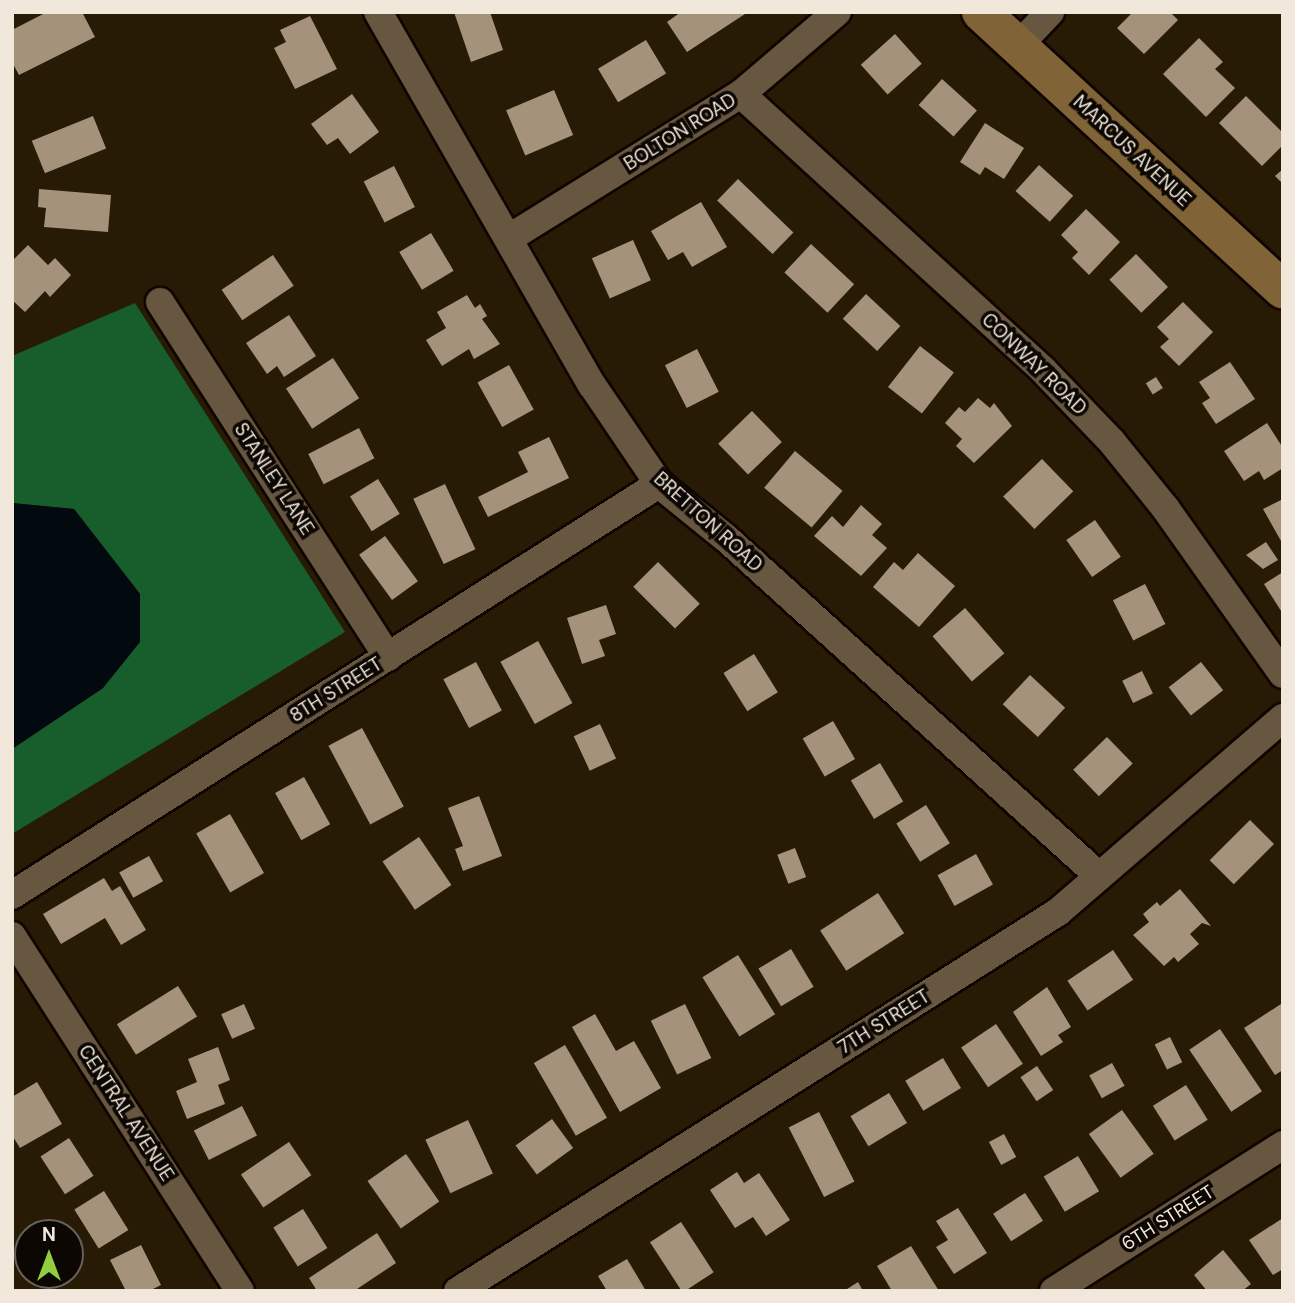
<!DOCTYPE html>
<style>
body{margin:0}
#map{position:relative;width:1295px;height:1303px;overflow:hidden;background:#281b06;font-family:"DM Sans",sans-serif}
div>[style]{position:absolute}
.forest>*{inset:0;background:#185d2c}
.water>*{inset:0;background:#020a0f}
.building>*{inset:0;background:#a4937a;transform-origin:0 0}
.roads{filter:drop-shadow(2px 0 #100500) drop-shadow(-2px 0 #100500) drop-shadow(0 2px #100500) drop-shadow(0 -2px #100500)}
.minor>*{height:28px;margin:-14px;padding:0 14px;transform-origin:14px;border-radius:14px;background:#675741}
.secondary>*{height:38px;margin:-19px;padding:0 19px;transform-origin:19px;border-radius:19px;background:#806438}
span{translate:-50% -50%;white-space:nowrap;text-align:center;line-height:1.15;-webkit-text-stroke:7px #0c0702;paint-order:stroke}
.street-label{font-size:19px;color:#f1e8db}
.frame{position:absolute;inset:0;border:14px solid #f1e8db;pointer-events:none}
.north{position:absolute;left:14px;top:1219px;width:70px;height:70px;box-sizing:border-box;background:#0c0702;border:2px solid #686159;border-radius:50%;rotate:0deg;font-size:19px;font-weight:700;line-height:28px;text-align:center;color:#f1e8db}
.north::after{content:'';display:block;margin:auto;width:24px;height:32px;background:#92cd3f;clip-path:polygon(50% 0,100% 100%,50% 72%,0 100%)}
</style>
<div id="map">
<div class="forest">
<div style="clip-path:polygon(135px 303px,345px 632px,12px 834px,12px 749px,103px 688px,140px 594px,74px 509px,12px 503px,12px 356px)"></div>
</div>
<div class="water">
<div style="clip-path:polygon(12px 503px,74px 509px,140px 594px,140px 642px,103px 688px,12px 749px)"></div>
</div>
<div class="building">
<div style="clip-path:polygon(47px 12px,82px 12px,95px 37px,19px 75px,12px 62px,12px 30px)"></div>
<div style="clip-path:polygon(454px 12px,490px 12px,503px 50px,471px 62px)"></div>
<div style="clip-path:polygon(681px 12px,748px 12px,687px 52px,667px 22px)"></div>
<div style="clip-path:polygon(1133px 12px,1170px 12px,1178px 20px,1144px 54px,1117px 28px)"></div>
<div style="clip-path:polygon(310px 16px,337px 69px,295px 89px,274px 48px,286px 42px,280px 30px)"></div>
<div style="left:895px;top:34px;width:40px;height:46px;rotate:48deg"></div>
<div style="clip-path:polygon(1199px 38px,1223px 62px,1215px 69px,1235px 88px,1206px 117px,1163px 74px)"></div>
<div style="left:646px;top:40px;width:39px;height:56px;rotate:59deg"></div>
<div style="left:942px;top:79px;width:47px;height:35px;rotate:42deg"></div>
<div style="left:554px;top:90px;width:49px;height:52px;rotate:67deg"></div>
<div style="clip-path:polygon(352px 94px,379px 132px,350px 154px,338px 138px,327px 145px,311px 124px)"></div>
<div style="clip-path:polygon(1246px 96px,1283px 133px,1283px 145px,1262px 166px,1219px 123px)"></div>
<div style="left:93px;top:116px;width:35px;height:66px;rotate:68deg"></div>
<div style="clip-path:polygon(985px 123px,1024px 148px,1004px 179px,985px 167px,980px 175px,960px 162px)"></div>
<div style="left:1039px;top:165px;width:46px;height:35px;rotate:42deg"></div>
<div style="left:394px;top:166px;width:46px;height:34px;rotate:63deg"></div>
<div style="clip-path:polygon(1283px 169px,1283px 184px,1275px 176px)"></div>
<div style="left:738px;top:179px;width:77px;height:30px;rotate:44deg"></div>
<div style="clip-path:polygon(39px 189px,111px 195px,108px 232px,44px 227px,46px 208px,38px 207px)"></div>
<div style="clip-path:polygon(701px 202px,727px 247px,692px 267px,683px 252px,668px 260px,651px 231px)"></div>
<div style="clip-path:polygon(1086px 209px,1120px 242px,1089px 275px,1072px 258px,1078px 252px,1061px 235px)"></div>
<div style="left:431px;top:233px;width:44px;height:37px;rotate:59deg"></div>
<div style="left:633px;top:240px;width:44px;height:45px;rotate:66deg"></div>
<div style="left:811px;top:244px;width:59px;height:39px;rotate:43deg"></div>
<div style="clip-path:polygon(28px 245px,48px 265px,55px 258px,71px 275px,50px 297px,45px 291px,25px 312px,12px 300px,12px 261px)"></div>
<div style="left:1136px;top:254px;width:46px;height:37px;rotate:46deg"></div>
<div style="left:273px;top:255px;width:37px;height:62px;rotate:56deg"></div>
<div style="left:866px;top:294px;width:47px;height:34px;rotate:43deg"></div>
<div style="clip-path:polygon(467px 295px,475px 308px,480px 304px,487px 316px,482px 319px,500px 344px,474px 359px,469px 349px,442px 366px,426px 340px,446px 328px,437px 312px)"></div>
<div style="clip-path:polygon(1183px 302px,1213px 332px,1179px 366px,1160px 347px,1169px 339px,1157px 327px)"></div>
<div style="clip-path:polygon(289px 315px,316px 356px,284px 377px,277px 366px,267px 374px,246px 343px)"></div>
<div style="left:920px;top:346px;width:43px;height:52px;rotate:38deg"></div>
<div style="left:697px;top:349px;width:48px;height:36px;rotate:63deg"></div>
<div style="left:333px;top:358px;width:48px;height:56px;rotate:57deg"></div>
<div style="clip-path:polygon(1230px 362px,1255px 399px,1216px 424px,1202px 403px,1210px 398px,1199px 382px)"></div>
<div style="left:509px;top:365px;width:51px;height:36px;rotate:61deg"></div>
<div style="left:1156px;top:377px;width:13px;height:12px;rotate:58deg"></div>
<div style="clip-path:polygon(978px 398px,990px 408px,994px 403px,1012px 426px,974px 463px,956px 446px,962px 439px,945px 423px,959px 407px,965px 412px)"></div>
<div style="left:752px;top:411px;width:43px;height:47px;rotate:46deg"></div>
<div style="clip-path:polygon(1267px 423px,1283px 448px,1283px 468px,1264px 480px,1259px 471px,1244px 481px,1224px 451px)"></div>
<div style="left:359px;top:428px;width:34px;height:57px;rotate:63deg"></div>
<div style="clip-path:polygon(549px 437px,569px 478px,488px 517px,478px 497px,528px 472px,518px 452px)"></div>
<div style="left:795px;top:451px;width:62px;height:48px;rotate:40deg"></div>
<div style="left:1042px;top:459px;width:45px;height:54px;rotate:46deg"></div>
<div style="left:378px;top:479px;width:41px;height:33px;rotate:58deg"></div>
<div style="left:445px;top:484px;width:72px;height:35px;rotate:65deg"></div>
<div style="clip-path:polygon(1283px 499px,1283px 540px,1281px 541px,1263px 509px)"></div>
<div style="clip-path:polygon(861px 505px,882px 524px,872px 535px,887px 548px,861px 576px,814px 536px,832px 516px,843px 527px)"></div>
<div style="left:1095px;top:520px;width:45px;height:35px;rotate:55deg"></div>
<div style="left:385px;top:536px;width:56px;height:32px;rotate:54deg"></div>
<div style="clip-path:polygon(1266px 542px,1278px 560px,1263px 569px,1246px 555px)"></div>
<div style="clip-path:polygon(918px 553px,955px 586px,919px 627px,873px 587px,894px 562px,903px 570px)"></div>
<div style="left:658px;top:562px;width:59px;height:35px;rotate:45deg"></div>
<div style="clip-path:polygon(1283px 572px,1283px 614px,1264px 584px)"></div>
<div style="left:1145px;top:584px;width:45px;height:36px;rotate:63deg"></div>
<div style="clip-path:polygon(606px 605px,616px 634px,599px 640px,605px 656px,582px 664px,567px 618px)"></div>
<div style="left:965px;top:608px;width:60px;height:43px;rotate:49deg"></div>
<div style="left:538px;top:641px;width:71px;height:43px;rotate:61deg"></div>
<div style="left:754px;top:654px;width:45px;height:36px;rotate:58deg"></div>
<div style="left:476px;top:662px;width:55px;height:37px;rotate:62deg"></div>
<div style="left:1201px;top:662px;width:36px;height:41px;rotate:52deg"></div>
<div style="left:1142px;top:671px;width:25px;height:22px;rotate:64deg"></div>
<div style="left:1030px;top:675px;width:48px;height:40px;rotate:43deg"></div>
<div style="left:833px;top:721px;width:44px;height:35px;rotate:60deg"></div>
<div style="left:600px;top:724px;width:38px;height:29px;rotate:65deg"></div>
<div style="left:362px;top:728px;width:89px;height:38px;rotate:62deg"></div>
<div style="left:1107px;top:737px;width:37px;height:47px;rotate:46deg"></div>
<div style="left:880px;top:763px;width:45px;height:34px;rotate:59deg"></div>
<div style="left:304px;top:777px;width:54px;height:33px;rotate:61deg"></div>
<div style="clip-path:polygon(479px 796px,502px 856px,463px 871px,455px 849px,463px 846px,448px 808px)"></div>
<div style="left:926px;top:805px;width:45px;height:35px;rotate:58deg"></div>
<div style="left:230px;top:814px;width:68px;height:39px;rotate:60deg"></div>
<div style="left:1250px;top:820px;width:34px;height:57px;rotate:45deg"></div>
<div style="left:419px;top:837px;width:58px;height:44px;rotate:56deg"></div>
<div style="left:795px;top:848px;width:31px;height:19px;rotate:69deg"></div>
<div style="left:976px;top:854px;width:35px;height:44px;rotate:61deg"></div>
<div style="left:149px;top:856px;width:29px;height:34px;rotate:61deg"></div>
<div style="clip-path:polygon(104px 878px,112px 891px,120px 886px,146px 930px,121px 945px,105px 918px,61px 944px,43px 914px)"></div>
<div style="clip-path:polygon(1180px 889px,1211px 926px,1202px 923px,1190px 934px,1199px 944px,1178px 962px,1174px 957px,1164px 966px,1133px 935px,1149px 922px,1143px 914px,1157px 902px,1160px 906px)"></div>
<div style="left:878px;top:893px;width:48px;height:69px;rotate:57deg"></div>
<div style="left:791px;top:949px;width:44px;height:38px;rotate:59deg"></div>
<div style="left:1113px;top:950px;width:36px;height:55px;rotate:56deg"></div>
<div style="left:738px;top:955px;width:70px;height:42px;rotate:58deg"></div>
<div style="left:178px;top:986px;width:36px;height:72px;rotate:58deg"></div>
<div style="clip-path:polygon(1047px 987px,1071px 1027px,1058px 1035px,1063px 1042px,1041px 1056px,1013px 1012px)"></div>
<div style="left:244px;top:1004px;width:27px;height:25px;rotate:66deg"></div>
<div style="left:685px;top:1004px;width:60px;height:38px;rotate:64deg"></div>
<div style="clip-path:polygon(1281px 1004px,1283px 1070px,1275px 1075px,1244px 1028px)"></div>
<div style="clip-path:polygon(595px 1014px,616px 1051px,634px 1041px,661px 1088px,620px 1112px,572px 1027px)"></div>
<div style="left:996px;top:1024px;width:48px;height:42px;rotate:56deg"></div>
<div style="left:1220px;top:1029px;width:75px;height:37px;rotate:56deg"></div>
<div style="left:1170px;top:1037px;width:28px;height:17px;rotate:64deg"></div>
<div style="left:565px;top:1045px;width:84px;height:36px;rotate:60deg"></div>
<div style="clip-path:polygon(218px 1047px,230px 1080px,218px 1085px,225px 1104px,187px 1119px,176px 1091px,197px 1082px,188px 1059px)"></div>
<div style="left:943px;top:1058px;width:35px;height:44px;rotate:59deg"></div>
<div style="left:1112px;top:1063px;width:26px;height:26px;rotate:61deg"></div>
<div style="left:1037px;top:1066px;width:29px;height:20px;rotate:56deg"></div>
<div style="clip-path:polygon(37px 1082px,62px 1124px,20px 1148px,12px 1135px,12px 1097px)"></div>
<div style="left:1186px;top:1085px;width:41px;height:39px;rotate:58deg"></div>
<div style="left:889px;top:1093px;width:35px;height:45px;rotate:59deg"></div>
<div style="left:242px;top:1106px;width:33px;height:54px;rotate:63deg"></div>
<div style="left:1122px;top:1110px;width:54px;height:41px;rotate:54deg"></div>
<div style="left:819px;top:1112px;width:78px;height:34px;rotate:63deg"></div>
<div style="left:552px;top:1119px;width:36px;height:45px;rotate:54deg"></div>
<div style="left:468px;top:1120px;width:59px;height:47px;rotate:65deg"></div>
<div style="left:1004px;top:1134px;width:26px;height:17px;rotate:62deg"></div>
<div style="left:69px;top:1138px;width:45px;height:34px;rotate:57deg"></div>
<div style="left:289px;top:1142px;width:40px;height:58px;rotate:56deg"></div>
<div style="left:406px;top:1154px;width:58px;height:47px;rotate:55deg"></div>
<div style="left:1078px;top:1156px;width:41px;height:40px;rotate:59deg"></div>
<div style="clip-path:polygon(737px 1172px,744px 1183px,759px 1173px,790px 1220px,766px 1236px,753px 1217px,735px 1228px,710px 1190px)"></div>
<div style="left:104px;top:1191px;width:46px;height:35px;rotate:58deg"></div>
<div style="left:1025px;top:1193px;width:33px;height:38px;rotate:57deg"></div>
<div style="clip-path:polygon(958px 1208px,987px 1253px,954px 1274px,936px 1247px,948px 1240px,936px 1221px)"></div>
<div style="left:303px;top:1209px;width:46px;height:35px;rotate:58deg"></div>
<div style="clip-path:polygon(1283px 1218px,1283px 1269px,1273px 1275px,1249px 1240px)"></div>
<div style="left:681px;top:1222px;width:60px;height:37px;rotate:57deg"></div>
<div style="clip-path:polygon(377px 1233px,396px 1263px,354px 1291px,317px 1291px,309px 1278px)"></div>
<div style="clip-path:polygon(141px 1245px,161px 1285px,149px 1291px,126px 1291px,110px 1260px)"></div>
<div style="clip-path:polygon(911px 1246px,939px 1291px,892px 1291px,877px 1266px)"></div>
<div style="clip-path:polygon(1223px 1250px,1251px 1284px,1242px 1291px,1207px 1291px,1194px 1275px)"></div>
<div style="clip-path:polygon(627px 1259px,646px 1291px,607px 1291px,598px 1276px)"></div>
<div style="clip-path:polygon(858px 1282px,863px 1291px,844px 1291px)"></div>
</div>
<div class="roads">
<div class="minor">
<div style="left:378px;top:12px;width:430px;rotate:60.2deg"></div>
<div style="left:592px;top:385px;width:120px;rotate:55.9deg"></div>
<div style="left:659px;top:484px;width:87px;rotate:39deg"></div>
<div style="left:727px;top:539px;width:502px;rotate:42.17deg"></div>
<div style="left:1018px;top:46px;width:47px;rotate:-46.7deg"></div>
<div style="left:741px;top:94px;width:409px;rotate:42.4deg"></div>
<div style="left:1043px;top:370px;width:100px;rotate:46.2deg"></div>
<div style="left:1112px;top:442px;width:86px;rotate:51.1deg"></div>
<div style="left:1166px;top:509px;width:202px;rotate:54.7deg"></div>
<div style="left:511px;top:237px;width:271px;rotate:-31.9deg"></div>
<div style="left:741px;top:94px;width:126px;rotate:-40.5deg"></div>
<div style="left:160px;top:302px;width:422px;rotate:57.3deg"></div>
<div style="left:12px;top:895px;width:767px;rotate:-32.43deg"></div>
<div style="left:12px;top:936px;width:422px;rotate:57.3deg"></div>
<div style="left:458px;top:1291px;width:710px;rotate:-32.28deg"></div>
<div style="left:1058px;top:912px;width:297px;rotate:-40.8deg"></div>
<div style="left:1054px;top:1291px;width:272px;rotate:-32.5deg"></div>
</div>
<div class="secondary">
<div style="left:981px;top:12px;width:410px;rotate:42.6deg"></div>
</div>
</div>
<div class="street-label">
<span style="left:680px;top:132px;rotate:-32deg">BOLTON ROAD</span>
<span style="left:1132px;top:151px;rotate:43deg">MARCUS AVENUE</span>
<span style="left:1034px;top:364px;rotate:44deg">CONWAY ROAD</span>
<span style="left:274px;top:479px;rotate:57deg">STANLEY LANE</span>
<span style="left:708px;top:522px;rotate:42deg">BRETTON ROAD</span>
<span style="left:336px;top:690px;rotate:-32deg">8TH STREET</span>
<span style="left:884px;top:1022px;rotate:-32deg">7TH STREET</span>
<span style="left:126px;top:1113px;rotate:57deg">CENTRAL AVENUE</span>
<span style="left:1168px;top:1218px;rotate:-32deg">6TH STREET</span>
</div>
<div class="frame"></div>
<div class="north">N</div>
</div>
